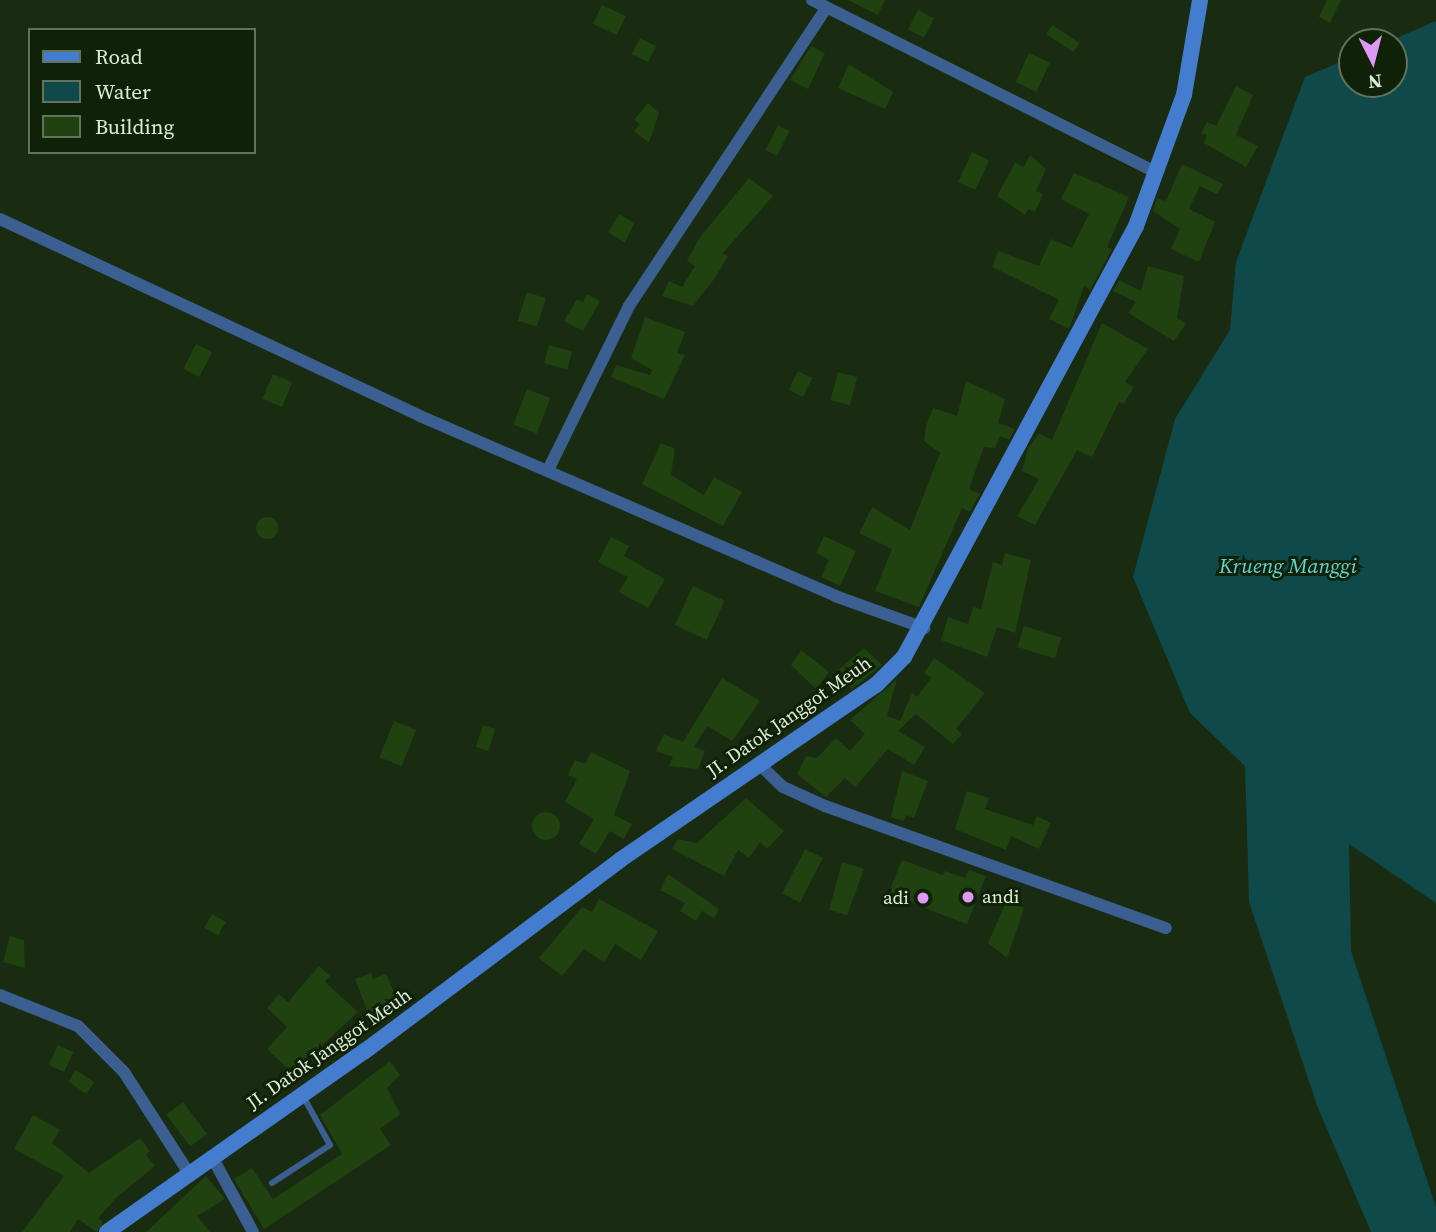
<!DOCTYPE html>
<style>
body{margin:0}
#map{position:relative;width:1436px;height:1232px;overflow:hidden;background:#192c11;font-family:"Source Serif 4",serif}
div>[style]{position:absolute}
.water>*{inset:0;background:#0f494a}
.building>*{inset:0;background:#204110;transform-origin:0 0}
.round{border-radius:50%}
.lane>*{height:6px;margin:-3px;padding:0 3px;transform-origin:3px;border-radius:3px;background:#3c5f91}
.street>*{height:12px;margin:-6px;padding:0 6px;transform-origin:6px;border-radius:6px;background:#3c5f91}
.secondary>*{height:16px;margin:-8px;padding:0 8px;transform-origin:8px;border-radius:8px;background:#447dce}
.dots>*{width:19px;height:19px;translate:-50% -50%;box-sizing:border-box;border:4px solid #0f2207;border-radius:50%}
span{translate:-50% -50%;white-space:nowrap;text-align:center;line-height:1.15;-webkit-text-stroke:6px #0f2207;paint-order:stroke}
.street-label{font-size:19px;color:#deebda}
.poi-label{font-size:19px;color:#deebda}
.left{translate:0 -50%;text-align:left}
.right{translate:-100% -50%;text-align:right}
.water-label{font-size:21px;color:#62d3d6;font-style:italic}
.legend{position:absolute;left:28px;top:28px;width:228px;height:126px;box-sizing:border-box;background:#0f2207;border:2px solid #62725b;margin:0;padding:9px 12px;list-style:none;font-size:21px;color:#deebda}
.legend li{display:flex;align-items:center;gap:14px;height:35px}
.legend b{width:35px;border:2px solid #62725b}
.north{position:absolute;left:1338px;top:28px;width:70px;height:70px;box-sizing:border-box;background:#0f2207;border:2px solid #62725b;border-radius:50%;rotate:174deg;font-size:19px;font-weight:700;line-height:28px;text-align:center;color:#deebda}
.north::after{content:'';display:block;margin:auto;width:24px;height:32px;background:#dd99f4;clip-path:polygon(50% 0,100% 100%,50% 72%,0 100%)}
</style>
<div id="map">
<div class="water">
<div style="clip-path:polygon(1436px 21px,1436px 903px,1349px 844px,1351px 951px,1436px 1207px,1436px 1232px,1371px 1232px,1318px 1108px,1249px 902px,1245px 766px,1190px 713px,1133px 577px,1175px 419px,1230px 330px,1236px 262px,1305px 77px,1352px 57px,1352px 84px,1394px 84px,1394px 42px,1387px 42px)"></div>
</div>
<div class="building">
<div style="clip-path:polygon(848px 0,885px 0,878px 15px)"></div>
<div style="clip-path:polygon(1327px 0,1341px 0,1330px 23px,1319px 17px)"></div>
<div style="left:602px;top:5px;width:26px;height:21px;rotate:25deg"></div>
<div style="left:918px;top:10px;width:18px;height:22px;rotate:27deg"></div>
<div style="left:1052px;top:25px;width:33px;height:11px;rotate:33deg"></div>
<div style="left:640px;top:38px;width:18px;height:18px;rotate:27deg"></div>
<div style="clip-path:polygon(811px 46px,825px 53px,808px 89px,790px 80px)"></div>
<div style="left:1029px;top:53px;width:23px;height:32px;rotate:25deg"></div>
<div style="clip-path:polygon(849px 64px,893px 92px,885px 109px,838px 88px)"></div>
<div style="clip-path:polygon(1236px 86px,1253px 95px,1236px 135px,1258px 146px,1246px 167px,1204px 143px,1207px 135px,1201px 133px,1207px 122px,1216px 126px)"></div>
<div style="clip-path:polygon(648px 103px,659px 113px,649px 143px,634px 131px,640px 124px,634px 120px)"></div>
<div style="left:778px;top:125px;width:13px;height:28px;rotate:27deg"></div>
<div style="left:972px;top:152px;width:19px;height:33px;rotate:25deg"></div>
<div style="clip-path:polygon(1030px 155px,1046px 169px,1036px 191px,1043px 194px,1035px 212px,1028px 209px,1025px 215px,997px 196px,1015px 163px,1024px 167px)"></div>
<div style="clip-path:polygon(1182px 164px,1223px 184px,1217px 194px,1200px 186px,1189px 209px,1215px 222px,1199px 262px,1171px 249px,1180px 229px,1153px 211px,1157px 198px,1166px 201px)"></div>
<div style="clip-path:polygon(1074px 173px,1129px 197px,1107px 247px,1112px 249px,1090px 290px,1084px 286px,1069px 329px,1049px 319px,1059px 300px,992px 267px,998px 251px,1039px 266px,1051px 239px,1072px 248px,1089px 214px,1061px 199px)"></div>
<div style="clip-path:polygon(749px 178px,773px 196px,723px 253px,728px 256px,715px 278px,693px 306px,662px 296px,669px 281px,682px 287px,695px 266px,687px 261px,700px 237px)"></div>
<div style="clip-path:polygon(619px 214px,634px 223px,625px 243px,608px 232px)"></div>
<div style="clip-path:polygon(1148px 266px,1184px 276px,1177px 318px,1186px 324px,1174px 341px,1128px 313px,1136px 302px,1113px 291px,1119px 280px,1141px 291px)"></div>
<div style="left:527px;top:292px;width:20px;height:30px;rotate:18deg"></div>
<div style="clip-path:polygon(587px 294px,600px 301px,583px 331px,564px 321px,577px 299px,583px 302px)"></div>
<div style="clip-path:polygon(645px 317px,685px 332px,677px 353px,685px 355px,664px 399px,611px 377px,616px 365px,650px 375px,652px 370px,631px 358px)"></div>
<div style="clip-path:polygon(1102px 323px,1148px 349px,1125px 382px,1134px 387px,1124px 404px,1119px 402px,1092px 457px,1077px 450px,1035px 525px,1017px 516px,1039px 479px,1022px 471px,1028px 449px,1039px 433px,1052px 440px)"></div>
<div style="left:196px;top:344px;width:18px;height:28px;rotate:27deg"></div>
<div style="left:549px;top:345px;width:24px;height:19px;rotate:15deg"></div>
<div style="left:798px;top:371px;width:16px;height:21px;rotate:27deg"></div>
<div style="left:838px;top:372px;width:20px;height:29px;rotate:15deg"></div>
<div style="left:273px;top:374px;width:21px;height:27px;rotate:23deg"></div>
<div style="clip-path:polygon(966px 381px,1005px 399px,998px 423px,1015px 429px,1009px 440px,1000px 436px,995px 448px,984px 447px,969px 489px,980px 494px,970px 512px,962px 508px,919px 607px,875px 591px,892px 549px,859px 533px,872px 507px,910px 530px,940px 453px,924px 441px,926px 426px,933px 408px,957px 416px)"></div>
<div style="left:527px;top:389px;width:25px;height:38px;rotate:21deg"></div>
<div style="clip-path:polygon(661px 443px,675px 449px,671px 475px,704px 495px,714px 477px,742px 492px,723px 526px,642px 484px)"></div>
<div class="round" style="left:256px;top:517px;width:22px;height:22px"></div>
<div style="clip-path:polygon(824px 536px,856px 551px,840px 586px,821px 577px,829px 560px,816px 553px)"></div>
<div style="clip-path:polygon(611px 537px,629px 546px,624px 556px,665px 579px,648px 608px,619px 592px,628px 577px,598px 562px)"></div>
<div style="clip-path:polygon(1005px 553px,1031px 560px,1015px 633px,997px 627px,987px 657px,941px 640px,948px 617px,968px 624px,973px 607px,981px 609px,993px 562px,1002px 565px)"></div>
<div style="left:693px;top:586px;width:35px;height:43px;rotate:25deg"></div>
<div style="left:1024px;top:626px;width:39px;height:22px;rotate:17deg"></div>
<div style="clip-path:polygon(864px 648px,882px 665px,852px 689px,834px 674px)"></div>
<div style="clip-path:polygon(801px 650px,829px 672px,816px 689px,791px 665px)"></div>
<div style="clip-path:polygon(934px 658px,985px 693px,956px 729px,962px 734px,953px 744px,916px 714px,898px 731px,925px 747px,914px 765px,888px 749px,855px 787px,845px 778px,826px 797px,797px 774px,806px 756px,817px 758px,836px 738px,850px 751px,865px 734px,850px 720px,897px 679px,887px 716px,900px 721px,912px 693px,917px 697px,931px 678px,924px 673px)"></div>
<div style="clip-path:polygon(722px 678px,760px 701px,732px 741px,707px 726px,694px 747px,705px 751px,698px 769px,669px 766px,673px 757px,656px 751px,664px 734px,683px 742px)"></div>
<div style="left:394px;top:721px;width:24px;height:39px;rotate:22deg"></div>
<div style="left:483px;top:725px;width:13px;height:23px;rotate:18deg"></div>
<div style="clip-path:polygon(591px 752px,630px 771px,614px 815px,632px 824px,624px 839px,610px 831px,596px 854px,579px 844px,594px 819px,565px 802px,577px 779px,568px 775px,575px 760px,585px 764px)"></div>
<div style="clip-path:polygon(902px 771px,928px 781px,914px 818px,906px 815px,904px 821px,891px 817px)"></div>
<div style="clip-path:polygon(967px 791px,989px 798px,985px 809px,1033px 825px,1037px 816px,1051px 823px,1039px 849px,1011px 836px,1006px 850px,955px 829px)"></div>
<div style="clip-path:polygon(746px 798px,784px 831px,767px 849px,760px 842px,749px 858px,738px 850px,724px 876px,672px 849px,678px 839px,697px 843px)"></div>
<div class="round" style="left:532px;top:812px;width:28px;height:28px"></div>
<div style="left:805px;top:849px;width:20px;height:50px;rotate:27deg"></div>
<div style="clip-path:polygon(902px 860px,943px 875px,945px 871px,965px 878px,969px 870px,986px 876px,967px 924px,888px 894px)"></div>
<div style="clip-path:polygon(842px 862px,864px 869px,847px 915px,829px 910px)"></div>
<div style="clip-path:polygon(668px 874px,719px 909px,714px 918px,702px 911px,696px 921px,680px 911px,685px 903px,660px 890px)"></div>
<div style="clip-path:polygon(599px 899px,658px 931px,641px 960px,615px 944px,604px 962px,584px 949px,562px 976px,539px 958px,582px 907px,592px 912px)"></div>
<div style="clip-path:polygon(1006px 902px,1024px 908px,1007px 958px,988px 943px)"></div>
<div style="left:212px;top:914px;width:16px;height:16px;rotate:30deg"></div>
<div style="clip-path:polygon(10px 936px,24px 940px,25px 968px,3px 962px)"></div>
<div style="clip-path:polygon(319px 966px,330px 976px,325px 982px,358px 1012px,292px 1073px,267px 1049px,287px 1027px,267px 1008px,279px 994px,288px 1002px)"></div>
<div style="clip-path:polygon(371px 973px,373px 979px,386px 974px,400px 1005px,370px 1018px,355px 979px)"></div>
<div style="left:58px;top:1045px;width:17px;height:22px;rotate:25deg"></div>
<div style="clip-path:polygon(390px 1061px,400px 1075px,387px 1088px,400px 1114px,380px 1129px,391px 1145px,264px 1229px,234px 1179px,252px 1168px,273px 1199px,342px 1154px,320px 1115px)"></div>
<div style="left:76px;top:1070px;width:22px;height:14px;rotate:34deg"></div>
<div style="left:183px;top:1102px;width:40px;height:21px;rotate:53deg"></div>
<div style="clip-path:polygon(33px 1115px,60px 1130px,52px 1143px,89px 1173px,140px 1138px,150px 1151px,146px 1155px,155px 1166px,117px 1197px,98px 1218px,103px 1222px,97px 1232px,78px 1219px,70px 1232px,22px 1232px,64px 1176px,14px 1149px)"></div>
<div style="clip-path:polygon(206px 1176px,225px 1199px,197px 1216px,210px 1232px,146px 1232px)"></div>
</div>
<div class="lane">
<div style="left:272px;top:1183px;width:69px;rotate:-33.2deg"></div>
<div style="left:330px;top:1145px;width:56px;rotate:-118.9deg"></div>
</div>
<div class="street">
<div style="left:812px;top:0;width:386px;rotate:26.6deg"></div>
<div style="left:0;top:219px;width:464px;rotate:25.1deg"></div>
<div style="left:420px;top:416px;width:452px;rotate:23.4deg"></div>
<div style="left:835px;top:596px;width:95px;rotate:19.8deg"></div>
<div style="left:548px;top:470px;width:183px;rotate:-63.7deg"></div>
<div style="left:629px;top:306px;width:357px;rotate:-56.5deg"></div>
<div style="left:759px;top:764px;width:33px;rotate:44deg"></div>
<div style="left:783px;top:787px;width:46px;rotate:24.3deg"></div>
<div style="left:825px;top:806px;width:362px;rotate:19.7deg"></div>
<div style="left:0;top:995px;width:84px;rotate:21.7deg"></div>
<div style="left:78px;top:1026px;width:65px;rotate:45deg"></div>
<div style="left:124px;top:1072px;width:117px;rotate:57.3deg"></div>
<div style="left:212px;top:1157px;width:85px;rotate:61.3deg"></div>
</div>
<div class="secondary">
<div style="left:107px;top:1232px;width:315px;rotate:-35.1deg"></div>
<div style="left:365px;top:1051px;width:319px;rotate:-36.8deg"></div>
<div style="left:620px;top:860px;width:310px;rotate:-34.4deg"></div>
<div style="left:876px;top:685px;width:40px;rotate:-45deg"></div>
<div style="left:904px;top:657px;width:489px;rotate:-61.7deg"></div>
<div style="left:1136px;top:226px;width:140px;rotate:-69.9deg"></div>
<div style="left:1184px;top:95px;width:96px;rotate:-80.4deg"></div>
</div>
<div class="dots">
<div style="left:968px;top:897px;background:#dd99f4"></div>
<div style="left:923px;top:898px;background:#dd99f4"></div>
</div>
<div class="street-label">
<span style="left:789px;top:717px;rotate:-35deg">JI. Datok Janggot Meuh</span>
<span style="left:329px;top:1049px;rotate:-35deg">JI. Datok Janggot Meuh</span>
</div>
<div class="poi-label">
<span class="left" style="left:982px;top:897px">andi</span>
<span class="right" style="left:909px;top:898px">adi</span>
</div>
<div class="water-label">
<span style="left:1288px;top:566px">Krueng Manggi</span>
</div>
<ul class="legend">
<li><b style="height:9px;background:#447dce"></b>Road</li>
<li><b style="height:19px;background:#0f494a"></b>Water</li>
<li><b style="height:19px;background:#204110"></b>Building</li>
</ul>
<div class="north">N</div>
</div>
